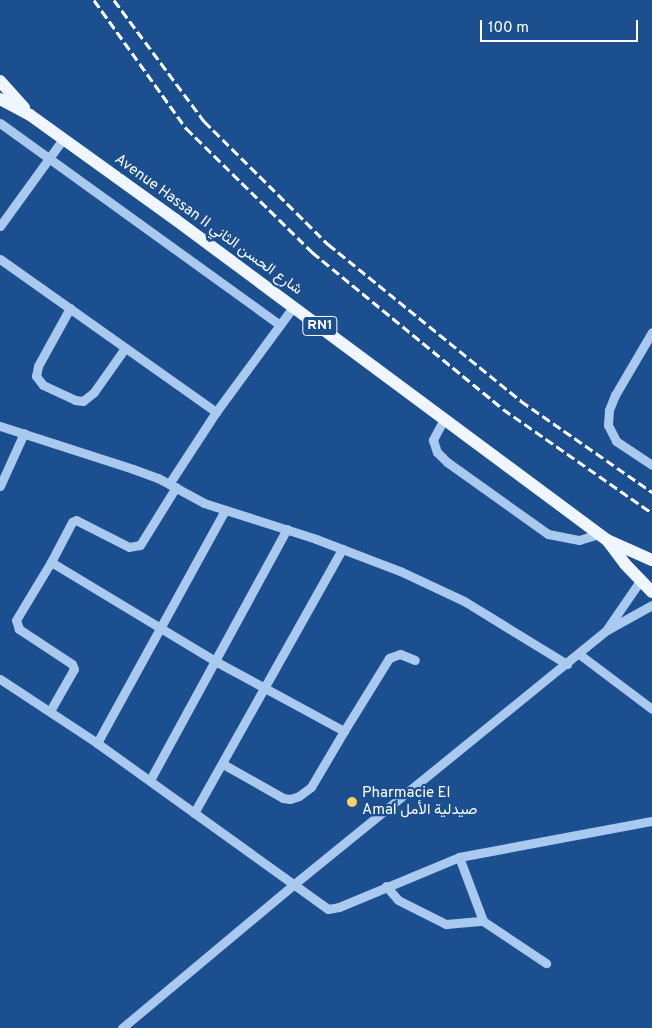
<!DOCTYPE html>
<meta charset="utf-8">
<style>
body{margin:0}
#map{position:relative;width:652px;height:1028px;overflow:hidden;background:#1b4f8f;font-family:Overpass,Vazirmatn,sans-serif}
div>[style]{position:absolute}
.minor>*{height:9px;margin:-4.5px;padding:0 4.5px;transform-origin:4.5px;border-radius:4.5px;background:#a9c9ee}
.major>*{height:12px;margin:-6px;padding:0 6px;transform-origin:6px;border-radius:6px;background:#f0f6ff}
.rail>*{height:3px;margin-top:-1.5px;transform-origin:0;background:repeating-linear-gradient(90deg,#fff 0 9px,transparent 0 13px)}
.dots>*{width:14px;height:14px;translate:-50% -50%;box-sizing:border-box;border:2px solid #1b4f8f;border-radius:50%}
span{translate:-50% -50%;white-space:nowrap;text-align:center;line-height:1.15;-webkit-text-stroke:4.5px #1b4f8f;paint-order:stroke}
.shield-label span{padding:1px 4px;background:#1b4f8f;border:1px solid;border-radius:4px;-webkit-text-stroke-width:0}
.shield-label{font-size:14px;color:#fff;font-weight:700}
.street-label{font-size:15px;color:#fff}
.poi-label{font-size:15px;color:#fff}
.left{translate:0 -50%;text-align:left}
.scale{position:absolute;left:480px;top:20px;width:158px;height:22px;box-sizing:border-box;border:2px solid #fff;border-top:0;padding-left:6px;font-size:15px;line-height:18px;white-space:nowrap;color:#fff;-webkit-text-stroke:4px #1b4f8f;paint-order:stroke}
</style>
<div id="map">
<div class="minor">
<div style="left:0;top:123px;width:345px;rotate:35.8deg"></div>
<div style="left:0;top:226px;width:107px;rotate:-54.1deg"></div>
<div style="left:0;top:259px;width:265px;rotate:35.3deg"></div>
<div style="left:70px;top:308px;width:66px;rotate:118.9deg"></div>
<div style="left:38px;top:366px;width:10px;rotate:101deg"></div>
<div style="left:36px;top:376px;width:11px;rotate:52deg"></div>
<div style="left:43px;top:385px;width:35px;rotate:25deg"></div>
<div style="left:75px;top:400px;width:8px;rotate:7deg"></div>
<div style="left:83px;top:401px;width:14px;rotate:-39deg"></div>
<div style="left:94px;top:392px;width:54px;rotate:-54.8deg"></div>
<div style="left:652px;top:332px;width:73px;rotate:120.4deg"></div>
<div style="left:615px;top:395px;width:16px;rotate:112deg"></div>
<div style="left:609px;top:410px;width:15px;rotate:94deg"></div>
<div style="left:608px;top:425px;width:18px;rotate:63deg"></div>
<div style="left:616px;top:441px;width:43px;rotate:33.7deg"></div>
<div style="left:444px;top:419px;width:24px;rotate:118deg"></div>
<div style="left:433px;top:440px;width:13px;rotate:72deg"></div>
<div style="left:437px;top:452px;width:14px;rotate:45deg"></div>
<div style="left:447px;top:462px;width:124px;rotate:35.5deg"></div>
<div style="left:548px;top:534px;width:32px;rotate:11deg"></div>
<div style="left:579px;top:540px;width:21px;rotate:-17deg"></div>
<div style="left:0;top:426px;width:140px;rotate:17.9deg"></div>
<div style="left:133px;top:469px;width:27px;rotate:20deg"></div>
<div style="left:158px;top:478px;width:52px;rotate:28.5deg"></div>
<div style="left:204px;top:503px;width:118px;rotate:17.8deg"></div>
<div style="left:316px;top:539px;width:90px;rotate:20.9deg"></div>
<div style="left:400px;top:571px;width:71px;rotate:25.1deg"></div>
<div style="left:464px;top:601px;width:121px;rotate:31.5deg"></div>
<div style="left:169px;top:484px;width:86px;rotate:-56.9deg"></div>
<div style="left:216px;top:412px;width:130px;rotate:-53.7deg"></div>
<div style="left:0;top:486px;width:58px;rotate:-65.6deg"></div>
<div style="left:176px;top:487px;width:68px;rotate:121.8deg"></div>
<div style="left:140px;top:545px;width:11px;rotate:170deg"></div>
<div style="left:129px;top:547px;width:59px;rotate:-153deg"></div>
<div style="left:76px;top:520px;width:4px;rotate:153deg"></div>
<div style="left:72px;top:522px;width:45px;rotate:117.7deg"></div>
<div style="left:51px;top:562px;width:192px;rotate:31.1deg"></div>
<div style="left:215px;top:661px;width:147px;rotate:28.5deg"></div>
<div style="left:344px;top:731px;width:86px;rotate:-58.3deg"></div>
<div style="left:389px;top:658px;width:12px;rotate:-20deg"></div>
<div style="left:400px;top:654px;width:16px;rotate:22deg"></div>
<div style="left:607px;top:629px;width:58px;rotate:-55.5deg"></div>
<div style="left:579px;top:654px;width:91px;rotate:37deg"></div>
<div style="left:0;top:679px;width:116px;rotate:33.4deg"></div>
<div style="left:97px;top:743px;width:284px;rotate:35.7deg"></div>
<div style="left:328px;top:909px;width:11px;rotate:-10deg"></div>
<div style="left:339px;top:907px;width:130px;rotate:-22.6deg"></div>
<div style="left:459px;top:857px;width:196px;rotate:-10.6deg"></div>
<div style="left:50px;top:711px;width:48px;rotate:-60.3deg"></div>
<div style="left:74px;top:669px;width:5px;rotate:-112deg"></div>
<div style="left:72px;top:664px;width:64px;rotate:-146.6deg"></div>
<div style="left:19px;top:629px;width:9px;rotate:-108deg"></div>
<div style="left:16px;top:620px;width:68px;rotate:-58.9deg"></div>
<div style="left:97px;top:743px;width:266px;rotate:-61.2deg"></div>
<div style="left:223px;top:764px;width:69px;rotate:29.5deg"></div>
<div style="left:283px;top:798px;width:7px;rotate:8deg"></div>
<div style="left:290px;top:799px;width:9px;rotate:-18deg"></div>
<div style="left:299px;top:796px;width:15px;rotate:-37deg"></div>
<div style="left:311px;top:787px;width:65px;rotate:-59.5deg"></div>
<div style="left:150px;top:780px;width:286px;rotate:-61.4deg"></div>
<div style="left:194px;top:813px;width:303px;rotate:-60.7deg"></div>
<div style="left:459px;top:857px;width:68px;rotate:69.4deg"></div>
<div style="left:483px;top:921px;width:76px;rotate:33.7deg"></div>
<div style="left:386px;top:886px;width:18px;rotate:49deg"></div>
<div style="left:398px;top:900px;width:54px;rotate:26.6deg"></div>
<div style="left:446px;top:924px;width:37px;rotate:-5deg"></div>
<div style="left:122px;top:1028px;width:223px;rotate:-39.9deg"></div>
<div style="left:293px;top:885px;width:405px;rotate:-39.1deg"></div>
<div style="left:607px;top:630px;width:51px;rotate:-29.1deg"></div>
</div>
<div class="major">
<div style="left:0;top:81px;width:36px;rotate:48deg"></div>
<div style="left:0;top:99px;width:34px;rotate:28deg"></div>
<div style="left:30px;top:115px;width:180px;rotate:35.7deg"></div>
<div style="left:176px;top:220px;width:537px;rotate:36.59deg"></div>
<div style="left:607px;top:540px;width:49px;rotate:24deg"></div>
<div style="left:607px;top:540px;width:30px;rotate:53deg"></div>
<div style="left:625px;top:564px;width:39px;rotate:46deg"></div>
</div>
<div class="rail">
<div style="left:94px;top:0;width:158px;rotate:54.3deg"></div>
<div style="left:186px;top:128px;width:177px;rotate:44.5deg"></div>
<div style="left:312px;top:252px;width:247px;rotate:39.4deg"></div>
<div style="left:503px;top:409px;width:182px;rotate:34.9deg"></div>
<div style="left:114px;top:0;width:151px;rotate:53.4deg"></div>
<div style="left:204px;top:121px;width:175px;rotate:44.8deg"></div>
<div style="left:328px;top:244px;width:249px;rotate:39.1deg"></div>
<div style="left:521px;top:401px;width:160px;rotate:34.8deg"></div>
</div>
<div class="dots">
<div style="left:352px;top:802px;background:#ffd166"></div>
</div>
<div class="shield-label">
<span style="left:320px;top:326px">RN1</span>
</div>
<div class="street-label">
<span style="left:208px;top:225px;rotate:36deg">Avenue Hassan II شارع الحسن الثاني</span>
</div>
<div class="poi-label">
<span class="left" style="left:362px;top:802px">Pharmacie El<br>Amal صيدلية الأمل</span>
</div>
<div class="scale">100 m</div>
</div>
